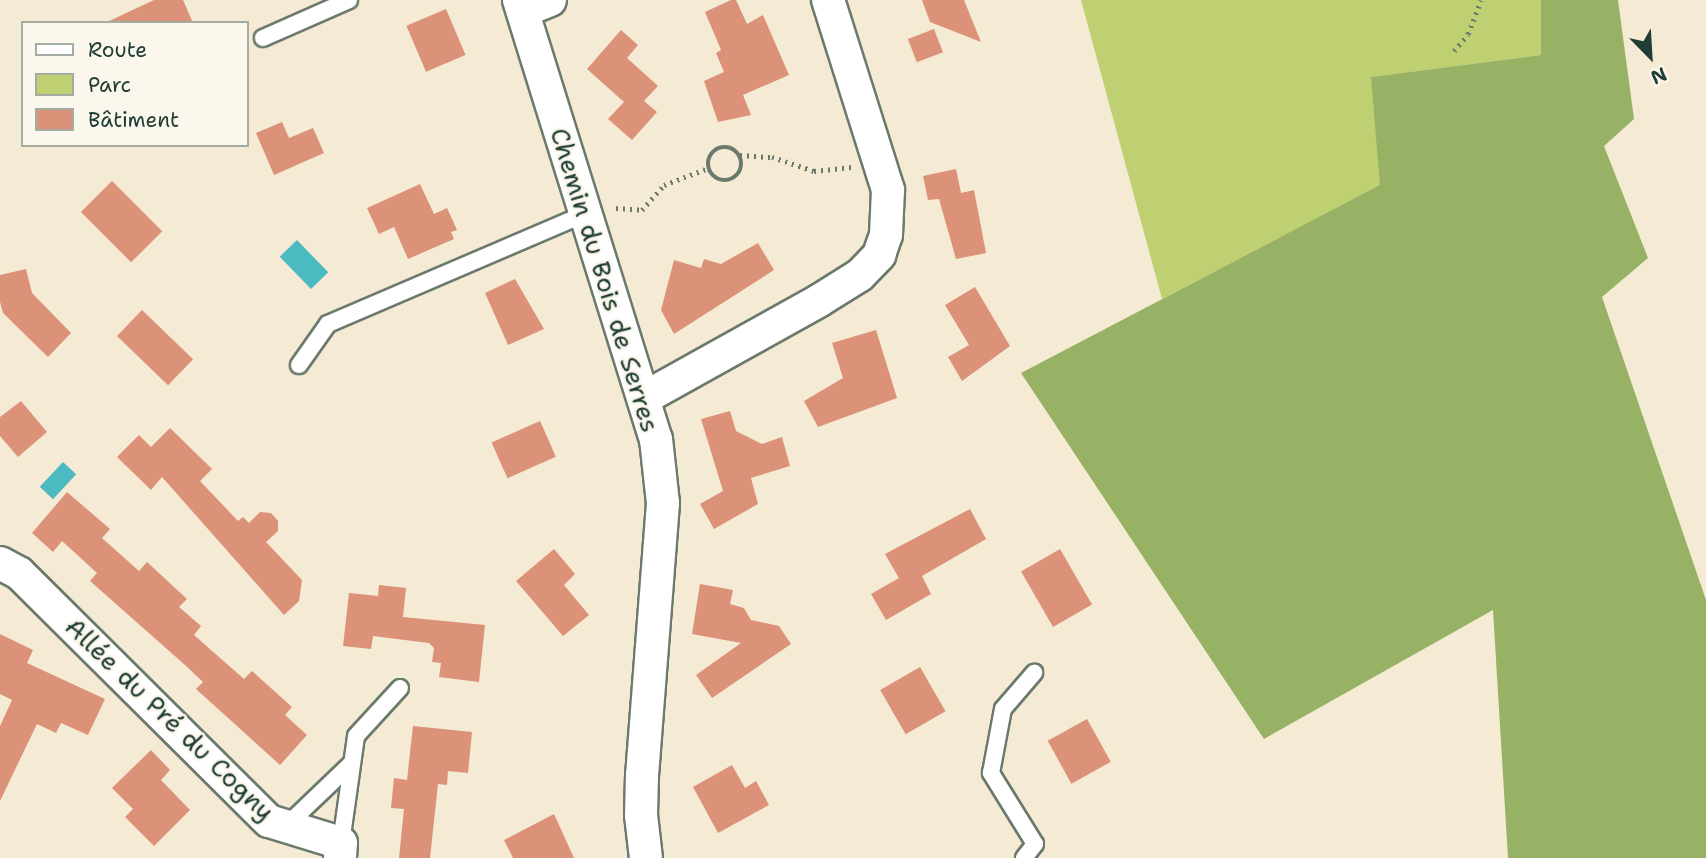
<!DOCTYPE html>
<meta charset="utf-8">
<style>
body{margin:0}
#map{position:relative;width:1706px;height:858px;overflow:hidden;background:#f5ead4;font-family:"Shantell Sans",sans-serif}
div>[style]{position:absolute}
.green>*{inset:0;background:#bfd072}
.forest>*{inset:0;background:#97b264}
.water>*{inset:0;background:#4cbbc1;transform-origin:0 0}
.building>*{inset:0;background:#db9279;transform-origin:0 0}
.path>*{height:4.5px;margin-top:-2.25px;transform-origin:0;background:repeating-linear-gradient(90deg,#6a7a6c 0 2px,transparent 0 7px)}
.path>.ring{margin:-2.25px;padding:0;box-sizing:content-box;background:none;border:4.5px solid #6a7a6c;border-radius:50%}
.roads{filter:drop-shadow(2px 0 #6a7a6c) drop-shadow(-2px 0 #6a7a6c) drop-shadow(0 2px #6a7a6c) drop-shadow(0 -2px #6a7a6c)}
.service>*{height:16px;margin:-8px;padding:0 8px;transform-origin:8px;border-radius:8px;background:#fff}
.minor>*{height:32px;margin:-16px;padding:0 16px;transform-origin:16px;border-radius:16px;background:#fff}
span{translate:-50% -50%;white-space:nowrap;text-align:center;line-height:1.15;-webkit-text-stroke:5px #fbf7ec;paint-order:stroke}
.street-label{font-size:26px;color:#1f3d34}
.legend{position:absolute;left:21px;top:21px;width:228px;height:126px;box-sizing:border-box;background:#fbf7ec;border:2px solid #a3ada2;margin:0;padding:9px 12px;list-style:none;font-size:21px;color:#1f3d34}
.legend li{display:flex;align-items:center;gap:14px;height:35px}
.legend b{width:35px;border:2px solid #a3ada2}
.north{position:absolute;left:1615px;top:21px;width:70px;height:70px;-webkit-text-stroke:5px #fbf7ec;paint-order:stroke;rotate:156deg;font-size:19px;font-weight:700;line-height:28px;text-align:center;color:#1f3d34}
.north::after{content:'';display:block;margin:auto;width:24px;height:32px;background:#1f3d34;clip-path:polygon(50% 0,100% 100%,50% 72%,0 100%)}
</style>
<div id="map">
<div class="green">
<div style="clip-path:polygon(1081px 0,1541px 0,1541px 55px,1372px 77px,1381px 185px,1162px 299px)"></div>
</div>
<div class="forest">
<div style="clip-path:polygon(1541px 0,1618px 0,1634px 119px,1604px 146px,1648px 258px,1602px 297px,1706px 600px,1706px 858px,1508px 858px,1493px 610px,1264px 739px,1021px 373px,1380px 185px,1371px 77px,1541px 55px)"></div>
</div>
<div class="water">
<div style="left:297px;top:240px;width:45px;height:24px;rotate:46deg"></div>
<div style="left:63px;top:462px;width:18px;height:34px;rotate:43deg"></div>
</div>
<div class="building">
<div style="clip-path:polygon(154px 0,183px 0,193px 23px,105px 23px)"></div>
<div style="clip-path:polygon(731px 0,736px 0,747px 24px,763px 15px,789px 75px,743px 95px,751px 115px,718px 122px,704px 81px,724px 72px,716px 53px,721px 50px,705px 12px)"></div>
<div style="clip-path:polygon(922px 0,964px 0,981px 42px,930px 22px)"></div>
<div style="left:446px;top:9px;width:50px;height:43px;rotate:67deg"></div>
<div style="left:934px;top:29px;width:25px;height:28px;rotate:69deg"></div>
<div style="clip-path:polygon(621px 30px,638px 45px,627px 58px,658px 86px,644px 101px,657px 112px,632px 140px,608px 119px,624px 102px,587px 69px)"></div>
<div style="clip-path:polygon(282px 122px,289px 138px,313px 128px,324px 153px,274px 175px,256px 133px)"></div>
<div style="clip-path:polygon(956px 169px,961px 193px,974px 190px,986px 253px,956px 259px,939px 199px,928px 200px,923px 176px)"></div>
<div style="left:112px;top:181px;width:71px;height:44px;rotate:45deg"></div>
<div style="clip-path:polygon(420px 184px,434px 214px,447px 208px,457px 230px,451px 232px,454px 239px,408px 259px,394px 227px,379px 234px,367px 208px)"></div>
<div style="clip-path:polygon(758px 243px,774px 270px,674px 334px,661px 310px,674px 260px,701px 268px,704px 259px,721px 264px)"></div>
<div style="clip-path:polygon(26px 269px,32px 293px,71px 333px,48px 357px,3px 313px,0 302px,0 275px)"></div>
<div style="clip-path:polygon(515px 279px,544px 329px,508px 345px,485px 293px)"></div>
<div style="clip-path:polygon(975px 287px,1010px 346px,962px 381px,948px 357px,969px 345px,945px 305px)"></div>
<div style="left:142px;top:310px;width:71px;height:36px;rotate:44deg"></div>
<div style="clip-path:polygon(876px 330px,897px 398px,818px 427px,804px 401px,843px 378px,832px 343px)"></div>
<div style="clip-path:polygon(21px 401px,47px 432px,18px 457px,0 436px,0 417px)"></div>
<div style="clip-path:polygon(730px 411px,736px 431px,762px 444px,782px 437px,790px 466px,751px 478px,758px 504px,714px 529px,700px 504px,723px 491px,701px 419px)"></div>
<div style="left:540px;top:421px;width:39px;height:53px;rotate:66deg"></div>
<div style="clip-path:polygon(170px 428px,212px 469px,200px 481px,238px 521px,243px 517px,249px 523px,260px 512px,271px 513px,278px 521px,278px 531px,266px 542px,302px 580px,299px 601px,284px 615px,162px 477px,151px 490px,117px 457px,139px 435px,151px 447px)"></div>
<div style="clip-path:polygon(67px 492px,110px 529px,102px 538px,139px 571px,147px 562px,187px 599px,179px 607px,201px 626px,194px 635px,244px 679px,252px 671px,292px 707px,285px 715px,307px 735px,280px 765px,196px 689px,203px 682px,185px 665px,90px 581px,97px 573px,62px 541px,53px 552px,32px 533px)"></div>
<div style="clip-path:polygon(970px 509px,986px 539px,922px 576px,931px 594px,886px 620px,871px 594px,899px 578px,885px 554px)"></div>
<div style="clip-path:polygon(554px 549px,575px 574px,564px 585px,589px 615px,563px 636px,516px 581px)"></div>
<div style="left:1060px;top:549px;width:64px;height:45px;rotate:60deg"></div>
<div style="clip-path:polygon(700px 584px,733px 590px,730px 604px,744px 608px,751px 620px,779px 626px,791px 644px,712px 698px,696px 675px,741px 643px,692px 634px)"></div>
<div style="clip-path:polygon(379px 585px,406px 588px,403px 617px,485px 625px,479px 682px,439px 677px,441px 663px,432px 662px,434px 648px,429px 643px,373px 636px,371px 649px,343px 646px,349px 593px,378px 596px)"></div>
<div style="clip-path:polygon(0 634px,33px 650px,27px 663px,105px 699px,88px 735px,61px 723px,56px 733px,37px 724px,0 801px,0 726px,12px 700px,0 694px)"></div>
<div style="left:920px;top:667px;width:51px;height:46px;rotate:60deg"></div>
<div style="left:1087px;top:719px;width:49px;height:45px;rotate:61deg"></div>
<div style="clip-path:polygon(413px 726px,472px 732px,468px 773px,448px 771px,447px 785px,438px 784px,430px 858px,399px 858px,404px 809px,391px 808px,394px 778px,407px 780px)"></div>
<div style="clip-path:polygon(151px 750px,170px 770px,161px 780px,190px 810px,154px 846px,125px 817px,133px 809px,112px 788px)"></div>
<div style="clip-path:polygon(732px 765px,745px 788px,756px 781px,769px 805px,718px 833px,693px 787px)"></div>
<div style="clip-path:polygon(554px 814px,574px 858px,513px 858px,504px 840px)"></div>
</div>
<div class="path">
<div style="left:1454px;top:51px;width:22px;rotate:-51deg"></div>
<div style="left:1468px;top:34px;width:36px;rotate:-69deg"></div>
<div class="ring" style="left:708px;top:147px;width:29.5px;height:29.5px"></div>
<div style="left:740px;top:155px;width:32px;rotate:4deg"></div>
<div style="left:772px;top:157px;width:44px;rotate:18.4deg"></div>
<div style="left:814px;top:171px;width:38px;rotate:-6deg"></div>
<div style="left:616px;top:208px;width:26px;rotate:4deg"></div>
<div style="left:642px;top:210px;width:33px;rotate:-49deg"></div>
<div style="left:664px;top:185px;width:47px;rotate:-21.1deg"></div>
</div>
<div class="roads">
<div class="service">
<div style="left:263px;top:38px;width:94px;rotate:-23.8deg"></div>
<div style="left:299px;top:365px;width:50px;rotate:-54.7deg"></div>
<div style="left:328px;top:324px;width:282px;rotate:-23.2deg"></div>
<div style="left:286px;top:826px;width:91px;rotate:-43.7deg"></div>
<div style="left:341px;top:843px;width:108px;rotate:-82deg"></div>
<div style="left:356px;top:736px;width:65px;rotate:-47.5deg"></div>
<div style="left:1024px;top:858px;width:18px;rotate:-52deg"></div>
<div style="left:1035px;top:844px;width:84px;rotate:-121.8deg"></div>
<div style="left:991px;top:773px;width:65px;rotate:-79.4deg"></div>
<div style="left:1003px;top:709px;width:48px;rotate:-49.3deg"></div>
</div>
<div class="minor">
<div style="left:519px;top:0;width:460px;rotate:72.7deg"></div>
<div style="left:656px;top:439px;width:64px;rotate:83.8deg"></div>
<div style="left:663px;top:503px;width:273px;rotate:94.4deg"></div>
<div style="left:642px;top:775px;width:40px;rotate:91.4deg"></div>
<div style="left:641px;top:815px;width:43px;rotate:83.4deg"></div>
<div style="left:523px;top:11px;width:29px;rotate:-22deg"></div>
<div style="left:646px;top:397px;width:199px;rotate:-29.1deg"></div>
<div style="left:820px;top:300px;width:47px;rotate:-32deg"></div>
<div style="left:860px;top:275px;width:28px;rotate:-46deg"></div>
<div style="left:879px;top:255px;width:21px;rotate:-71deg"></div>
<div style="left:886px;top:235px;width:45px;rotate:-87.5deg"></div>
<div style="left:888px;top:190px;width:199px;rotate:-107.5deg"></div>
<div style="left:0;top:563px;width:21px;rotate:28deg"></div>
<div style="left:19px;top:573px;width:352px;rotate:44.8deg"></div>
<div style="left:269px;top:821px;width:75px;rotate:17deg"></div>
<div style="left:341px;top:843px;width:15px;rotate:94deg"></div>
</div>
</div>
<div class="street-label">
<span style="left:605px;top:280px;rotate:73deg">Chemin du Bois de Serres</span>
<span style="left:170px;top:719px;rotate:44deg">Allée du Pré du Cogny</span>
</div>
<ul class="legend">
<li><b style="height:9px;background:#fff"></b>Route</li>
<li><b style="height:19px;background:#bfd072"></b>Parc</li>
<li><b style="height:19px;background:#db9279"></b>Bâtiment</li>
</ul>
<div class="north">N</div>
</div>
